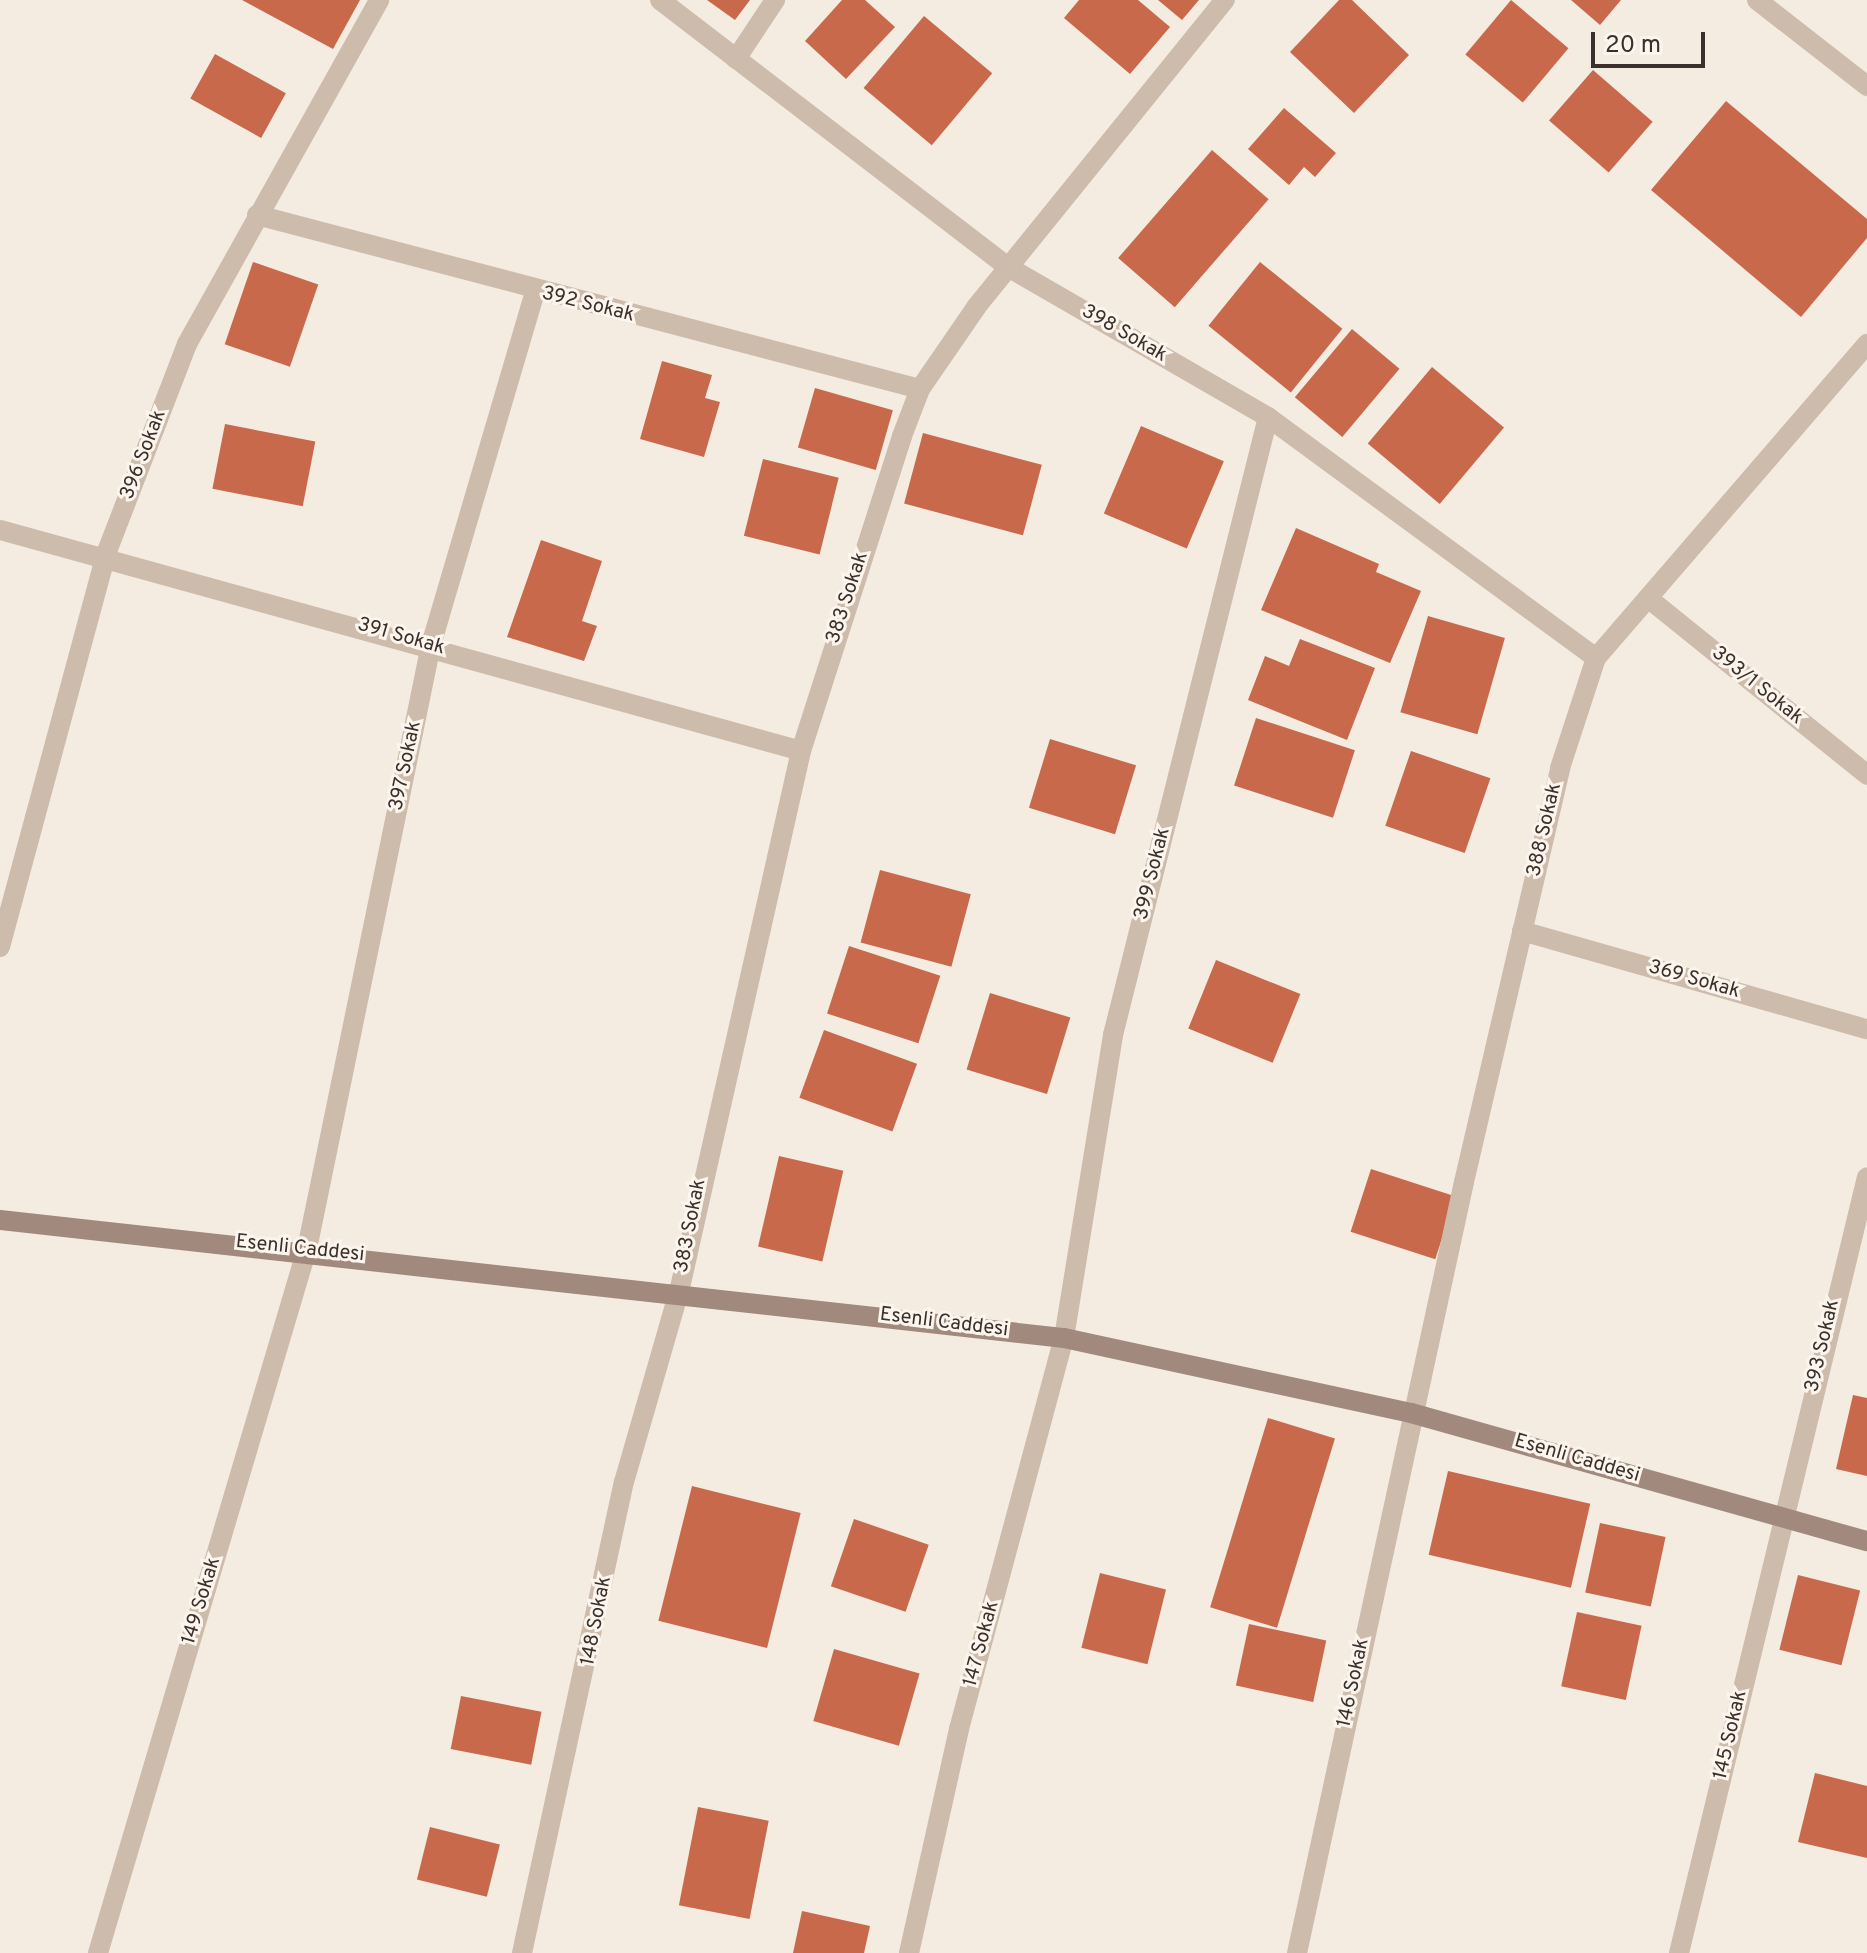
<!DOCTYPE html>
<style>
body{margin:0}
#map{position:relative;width:1867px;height:1953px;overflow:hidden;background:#f4ebe1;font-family:Overpass,sans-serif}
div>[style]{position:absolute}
.building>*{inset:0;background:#c8694b;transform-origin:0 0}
.street>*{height:20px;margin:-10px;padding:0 10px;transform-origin:10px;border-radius:10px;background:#cdbbac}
.secondary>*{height:20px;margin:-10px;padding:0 10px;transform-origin:10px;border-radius:10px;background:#a18a7d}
span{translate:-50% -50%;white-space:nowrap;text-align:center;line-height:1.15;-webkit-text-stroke:6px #fbf5ee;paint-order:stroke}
.street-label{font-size:20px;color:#3b302b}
.scale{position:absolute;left:1591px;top:32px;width:114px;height:36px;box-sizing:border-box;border:4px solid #3b302b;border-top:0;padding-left:10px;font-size:24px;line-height:28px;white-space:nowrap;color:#3b302b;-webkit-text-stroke:6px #fbf5ee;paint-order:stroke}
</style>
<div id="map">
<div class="building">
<div style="clip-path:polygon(242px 0,360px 0,333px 49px)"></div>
<div style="clip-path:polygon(707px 0,750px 0,735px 20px)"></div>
<div style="clip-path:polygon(842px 0,865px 0,895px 27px,846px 79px,805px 41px)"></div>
<div style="clip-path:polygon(1079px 0,1138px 0,1170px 27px,1130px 74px,1064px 18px)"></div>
<div style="clip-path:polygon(1158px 0,1199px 0,1182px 20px)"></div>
<div style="clip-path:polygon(1339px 0,1352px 0,1409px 55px,1354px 113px,1290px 52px)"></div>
<div style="left:1511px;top:0;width:75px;height:71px;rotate:40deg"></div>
<div style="clip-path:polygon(1571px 0,1621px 0,1600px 25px)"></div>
<div style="left:924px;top:16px;width:89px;height:94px;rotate:40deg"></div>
<div style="left:215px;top:54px;width:81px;height:51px;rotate:29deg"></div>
<div style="left:1593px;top:70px;width:79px;height:67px;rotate:41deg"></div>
<div style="clip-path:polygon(1726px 101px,1867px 219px,1867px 238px,1801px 317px,1651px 190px)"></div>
<div style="clip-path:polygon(1284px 108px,1336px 153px,1315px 177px,1304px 167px,1289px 185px,1248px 149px)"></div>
<div style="left:1212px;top:150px;width:75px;height:143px;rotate:41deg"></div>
<div style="left:253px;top:262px;width:69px;height:87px;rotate:19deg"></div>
<div style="left:1260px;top:262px;width:106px;height:82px;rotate:39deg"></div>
<div style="left:1352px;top:329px;width:62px;height:89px;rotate:40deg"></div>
<div style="clip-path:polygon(662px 361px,712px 375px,705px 398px,720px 402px,704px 457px,640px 439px)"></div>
<div style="left:1432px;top:367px;width:94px;height:100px;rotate:40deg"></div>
<div style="left:815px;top:388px;width:81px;height:62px;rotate:16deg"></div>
<div style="left:225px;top:424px;width:92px;height:66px;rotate:11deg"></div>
<div style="left:1141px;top:426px;width:90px;height:95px;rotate:23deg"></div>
<div style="left:923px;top:433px;width:123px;height:73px;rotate:15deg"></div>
<div style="left:763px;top:459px;width:78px;height:79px;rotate:14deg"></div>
<div style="clip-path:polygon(1296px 528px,1379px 564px,1376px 572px,1421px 591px,1390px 663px,1261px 610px)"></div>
<div style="clip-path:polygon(541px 540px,602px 561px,582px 621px,597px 626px,584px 661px,507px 637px)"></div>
<div style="left:1428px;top:616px;width:80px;height:100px;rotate:16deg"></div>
<div style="clip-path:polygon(1300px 639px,1375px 668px,1347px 740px,1248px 700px,1265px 656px,1289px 666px)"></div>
<div style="left:1256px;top:718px;width:104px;height:71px;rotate:18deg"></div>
<div style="left:1050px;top:739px;width:90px;height:72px;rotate:17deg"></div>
<div style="left:1411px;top:751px;width:84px;height:79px;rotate:19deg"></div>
<div style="left:880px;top:870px;width:94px;height:75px;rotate:15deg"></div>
<div style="left:849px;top:946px;width:96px;height:71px;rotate:18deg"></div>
<div style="left:1216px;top:960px;width:91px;height:74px;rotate:22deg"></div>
<div style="left:990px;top:993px;width:84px;height:80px;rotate:17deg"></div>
<div style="left:824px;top:1030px;width:99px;height:72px;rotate:20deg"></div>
<div style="left:779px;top:1156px;width:66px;height:93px;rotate:13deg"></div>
<div style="left:1371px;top:1169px;width:89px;height:66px;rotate:18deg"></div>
<div style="clip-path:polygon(1853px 1395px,1867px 1398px,1867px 1476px,1836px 1469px)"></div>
<div style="left:1268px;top:1418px;width:70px;height:198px;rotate:17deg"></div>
<div style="left:1448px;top:1471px;width:146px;height:86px;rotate:13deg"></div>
<div style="left:692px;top:1486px;width:112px;height:139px;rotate:14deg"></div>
<div style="left:854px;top:1519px;width:79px;height:71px;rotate:19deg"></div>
<div style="left:1600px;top:1523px;width:67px;height:71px;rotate:12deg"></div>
<div style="left:1100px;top:1573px;width:68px;height:77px;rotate:14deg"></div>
<div style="left:1798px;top:1575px;width:64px;height:77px;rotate:14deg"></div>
<div style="left:1577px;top:1612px;width:66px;height:76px;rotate:12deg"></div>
<div style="left:1249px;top:1624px;width:79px;height:63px;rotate:12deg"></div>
<div style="left:834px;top:1649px;width:89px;height:75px;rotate:16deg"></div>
<div style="left:461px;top:1696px;width:82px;height:54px;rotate:11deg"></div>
<div style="clip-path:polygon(1815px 1773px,1867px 1786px,1867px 1858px,1798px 1842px)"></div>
<div style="left:698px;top:1807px;width:72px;height:100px;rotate:11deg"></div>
<div style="left:430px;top:1827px;width:72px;height:54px;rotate:14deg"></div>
<div style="clip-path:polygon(802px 1911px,870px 1926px,864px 1953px,793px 1953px)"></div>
</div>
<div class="street">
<div style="left:660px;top:0;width:439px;rotate:37.5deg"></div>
<div style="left:1008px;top:267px;width:300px;rotate:30deg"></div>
<div style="left:1268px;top:417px;width:407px;rotate:36.3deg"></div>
<div style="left:1757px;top:0;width:140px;rotate:38deg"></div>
<div style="left:736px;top:59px;width:71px;rotate:-56.5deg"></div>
<div style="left:257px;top:215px;width:685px;rotate:14.71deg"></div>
<div style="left:0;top:530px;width:831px;rotate:15.42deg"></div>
<div style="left:1648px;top:598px;width:282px;rotate:38.9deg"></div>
<div style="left:1522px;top:931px;width:359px;rotate:15.9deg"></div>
<div style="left:0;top:947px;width:407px;rotate:-74.9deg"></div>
<div style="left:106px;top:554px;width:225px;rotate:-68.9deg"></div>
<div style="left:187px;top:344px;width:394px;rotate:-60.8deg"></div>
<div style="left:98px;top:1953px;width:734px;rotate:-73.47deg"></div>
<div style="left:307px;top:1249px;width:617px;rotate:-78.4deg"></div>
<div style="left:431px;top:645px;width:368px;rotate:-73.6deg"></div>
<div style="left:522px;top:1953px;width:482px;rotate:-77.8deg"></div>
<div style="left:624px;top:1482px;width:198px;rotate:-73.9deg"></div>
<div style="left:679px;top:1292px;width:555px;rotate:-77.29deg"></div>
<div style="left:801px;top:751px;width:331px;rotate:-72.2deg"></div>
<div style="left:902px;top:436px;width:50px;rotate:-69deg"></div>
<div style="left:920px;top:389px;width:101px;rotate:-55.5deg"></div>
<div style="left:977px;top:306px;width:394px;rotate:-51deg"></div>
<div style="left:909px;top:1953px;width:230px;rotate:-77.4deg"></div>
<div style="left:959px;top:1729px;width:405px;rotate:-75deg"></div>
<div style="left:1064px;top:1338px;width:307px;rotate:-80.8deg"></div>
<div style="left:1113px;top:1035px;width:637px;rotate:-75.92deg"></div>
<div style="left:1297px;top:1953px;width:789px;rotate:-77.78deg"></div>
<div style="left:1464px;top:1182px;width:425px;rotate:-76.9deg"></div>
<div style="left:1560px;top:768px;width:116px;rotate:-71.9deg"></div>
<div style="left:1596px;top:658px;width:415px;rotate:-49.2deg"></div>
<div style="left:1679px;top:1953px;width:798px;rotate:-76.38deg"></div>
</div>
<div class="secondary">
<div style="left:0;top:1220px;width:1071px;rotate:6.33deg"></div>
<div style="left:1064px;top:1338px;width:355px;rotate:12.2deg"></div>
<div style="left:1411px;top:1413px;width:474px;rotate:15.7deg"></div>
</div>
<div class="street-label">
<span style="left:588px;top:305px;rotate:14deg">392 Sokak</span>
<span style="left:1124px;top:334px;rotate:30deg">398 Sokak</span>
<span style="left:144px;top:455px;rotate:-69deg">396 Sokak</span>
<span style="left:848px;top:598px;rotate:-72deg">383 Sokak</span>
<span style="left:401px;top:637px;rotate:16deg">391 Sokak</span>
<span style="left:1757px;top:686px;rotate:39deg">393/1 Sokak</span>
<span style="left:406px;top:766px;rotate:-78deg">397 Sokak</span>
<span style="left:1545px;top:830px;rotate:-77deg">388 Sokak</span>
<span style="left:1153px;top:874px;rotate:-76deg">399 Sokak</span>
<span style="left:1694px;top:980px;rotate:16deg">369 Sokak</span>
<span style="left:691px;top:1226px;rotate:-79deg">383 Sokak</span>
<span style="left:300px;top:1249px;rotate:6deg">Esenli Caddesi</span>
<span style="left:944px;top:1323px;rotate:7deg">Esenli Caddesi</span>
<span style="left:1823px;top:1346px;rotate:-77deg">393 Sokak</span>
<span style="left:1577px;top:1459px;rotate:16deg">Esenli Caddesi</span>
<span style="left:202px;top:1601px;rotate:-73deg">149 Sokak</span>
<span style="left:597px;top:1621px;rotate:-79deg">148 Sokak</span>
<span style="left:982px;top:1644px;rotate:-75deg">147 Sokak</span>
<span style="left:1354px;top:1683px;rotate:-78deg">146 Sokak</span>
<span style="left:1731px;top:1735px;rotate:-77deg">145 Sokak</span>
</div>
<div class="scale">20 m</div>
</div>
